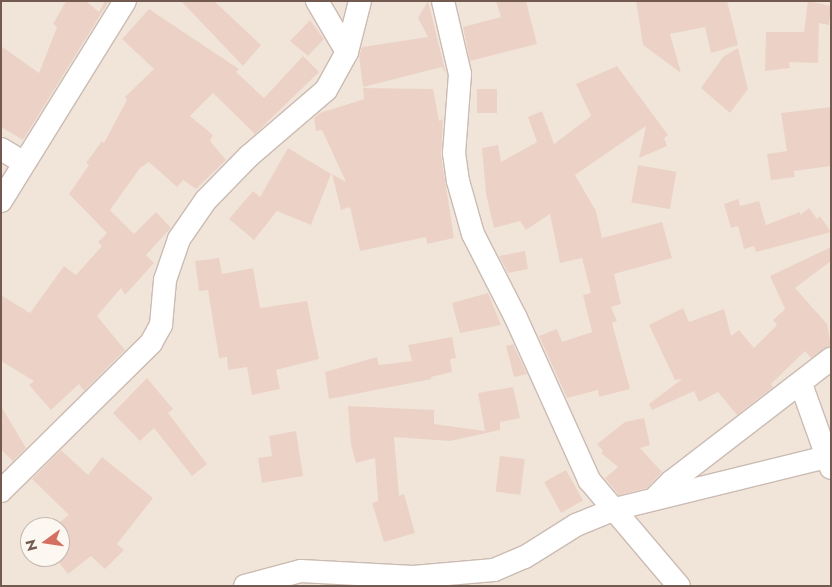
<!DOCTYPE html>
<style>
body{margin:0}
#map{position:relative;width:832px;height:587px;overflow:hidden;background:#faf3eb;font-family:Jost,sans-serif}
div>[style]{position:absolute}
.residential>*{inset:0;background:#f1e5da}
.building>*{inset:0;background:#ecd2c6;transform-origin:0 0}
.roads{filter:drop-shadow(1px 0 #cbbbb2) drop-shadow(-1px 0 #cbbbb2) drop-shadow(0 1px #cbbbb2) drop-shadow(0 -1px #cbbbb2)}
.minor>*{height:22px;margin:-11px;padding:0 11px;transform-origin:11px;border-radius:11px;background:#fff}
span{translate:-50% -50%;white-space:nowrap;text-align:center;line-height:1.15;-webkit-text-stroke:4.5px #fdf7f1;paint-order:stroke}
.frame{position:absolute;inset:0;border:2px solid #725a51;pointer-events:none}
.north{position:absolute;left:20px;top:517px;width:50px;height:50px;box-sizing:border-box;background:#fdf7f1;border:1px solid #c5b8b1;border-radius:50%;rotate:256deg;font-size:14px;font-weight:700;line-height:20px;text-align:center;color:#725a51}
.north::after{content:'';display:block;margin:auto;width:18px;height:22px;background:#d47061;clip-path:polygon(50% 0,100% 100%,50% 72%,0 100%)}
</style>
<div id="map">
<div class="residential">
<div style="clip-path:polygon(evenodd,1px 1px,831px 1px,831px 586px,1px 586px,1px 1px,30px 527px,60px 527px,60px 557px,30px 557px,30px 527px)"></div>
</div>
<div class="building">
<div style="clip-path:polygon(66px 1px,86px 1px,99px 12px,105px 1px,109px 1px,23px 140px,1px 127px,1px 46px,39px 73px,57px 27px,53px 24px)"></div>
<div style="clip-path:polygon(181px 1px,214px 1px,261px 45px,243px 66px)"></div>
<div style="clip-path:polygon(428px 1px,446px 74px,442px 67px,363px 87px,359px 56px,362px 47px,428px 37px,418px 18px)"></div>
<div style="clip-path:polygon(496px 1px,526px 1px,537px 44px,470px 61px,463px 27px,501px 17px)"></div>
<div style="clip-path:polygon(636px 1px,727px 1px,738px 45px,711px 53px,705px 27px,670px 34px,681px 73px,643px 45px)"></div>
<div style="clip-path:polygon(808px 1px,831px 6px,829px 25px,819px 23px,818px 63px,789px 62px,790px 68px,765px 71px,766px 32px,804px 32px)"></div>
<div style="clip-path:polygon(149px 9px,239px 69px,236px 72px,264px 98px,303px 56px,319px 72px,255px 134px,213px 93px,190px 116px,213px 135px,210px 141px,226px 160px,196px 189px,183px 180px,177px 187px,149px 162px,140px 168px,110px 210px,134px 234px,156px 212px,171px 228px,146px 255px,154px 263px,125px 295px,121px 288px,97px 316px,125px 350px,84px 391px,79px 384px,51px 410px,29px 385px,34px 381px,1px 361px,1px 295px,30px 313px,64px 266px,76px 275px,102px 246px,98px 242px,107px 233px,69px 194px,89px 165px,86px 163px,102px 141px,104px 143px,127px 100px,125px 97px,154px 69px,122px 39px)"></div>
<div style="clip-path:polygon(310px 20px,324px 39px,308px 56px,290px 41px)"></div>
<div style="clip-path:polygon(738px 48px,748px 89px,730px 113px,701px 88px,723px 57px)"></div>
<div style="clip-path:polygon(617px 66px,668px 135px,664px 138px,667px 146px,639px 158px,646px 126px,575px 175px,596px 211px,602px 238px,662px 222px,672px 258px,614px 274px,621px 304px,611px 307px,617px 321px,612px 323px,630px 389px,599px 397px,598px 390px,567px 398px,539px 336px,557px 329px,562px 342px,592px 332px,583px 295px,591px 293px,582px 258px,560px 263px,550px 214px,526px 230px,520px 221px,494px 228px,486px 194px,482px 148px,498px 145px,501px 162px,537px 142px,528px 117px,542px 111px,554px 144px,591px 116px,576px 84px)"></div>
<div style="clip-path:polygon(363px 88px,433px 89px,439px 121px,443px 119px,441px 155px,454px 238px,427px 244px,426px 237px,360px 251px,350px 207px,341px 210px,332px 174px,346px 182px,322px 130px,316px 131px,314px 118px,320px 113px,364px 99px)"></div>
<div style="left:477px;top:89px;width:20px;height:24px"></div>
<div style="clip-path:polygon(831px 107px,831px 166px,794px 171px,795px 177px,771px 180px,767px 154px,787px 151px,781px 113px)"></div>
<div style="clip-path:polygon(288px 148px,331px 174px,311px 225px,277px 211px,254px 240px,229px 219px,253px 191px,260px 197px)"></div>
<div style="left:638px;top:165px;width:39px;height:38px;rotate:10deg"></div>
<div style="clip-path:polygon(738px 199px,740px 206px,759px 201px,766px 225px,800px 212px,800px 215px,809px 208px,817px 219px,820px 216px,831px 232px,756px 252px,754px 246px,744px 249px,738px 226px,731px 228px,724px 204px)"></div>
<div style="clip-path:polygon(831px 247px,831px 261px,795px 288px,827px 324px,831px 346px,811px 358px,805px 351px,771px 384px,773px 387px,737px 415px,718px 392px,699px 402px,694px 391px,652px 410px,649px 404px,682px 379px,675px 380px,649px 325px,683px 308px,689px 322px,724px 309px,731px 336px,739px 330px,754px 348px,777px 325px,773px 320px,785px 309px,770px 276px)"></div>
<div style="clip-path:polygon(525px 251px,528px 269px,508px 273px,499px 256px)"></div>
<div style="clip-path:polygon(219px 258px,222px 274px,253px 268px,260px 308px,307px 301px,319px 359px,276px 370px,280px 389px,252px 395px,247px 367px,228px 370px,227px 357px,219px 358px,208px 290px,199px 291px,195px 261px)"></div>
<div style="clip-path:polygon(488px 293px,501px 325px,460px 333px,452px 303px)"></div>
<div style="clip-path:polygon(452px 337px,456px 358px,450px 359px,452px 372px,431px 377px,432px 379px,329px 399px,325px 372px,377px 357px,379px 365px,412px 361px,408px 345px)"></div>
<div style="clip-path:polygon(513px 344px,527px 374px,514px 377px,506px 346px)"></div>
<div style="clip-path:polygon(147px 378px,173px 409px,168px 413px,207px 464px,192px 476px,154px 428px,140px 441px,113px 413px)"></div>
<div style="clip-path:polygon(513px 387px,520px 418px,500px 422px,500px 430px,450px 441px,394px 437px,399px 496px,404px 494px,415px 533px,384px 542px,372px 503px,378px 501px,375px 458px,356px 463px,351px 445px,348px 406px,434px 410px,434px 424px,485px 431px,478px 393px)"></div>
<div style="clip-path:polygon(1px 406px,26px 448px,13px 461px,1px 450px)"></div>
<div style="clip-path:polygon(644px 418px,650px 445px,640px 448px,662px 472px,647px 488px,619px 495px,605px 478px,618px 467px,601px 453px,603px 451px,597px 444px,625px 422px)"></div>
<div style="clip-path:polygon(296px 431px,303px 476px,262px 483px,258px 458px,272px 456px,269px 436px)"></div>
<div style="clip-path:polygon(61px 450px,88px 475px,102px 457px,153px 498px,117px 544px,124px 550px,105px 569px,91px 556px,68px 574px,60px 564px,60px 522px,69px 515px,32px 479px)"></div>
<div style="left:500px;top:456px;width:25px;height:36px;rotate:7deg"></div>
<div style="left:566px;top:470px;width:35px;height:25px;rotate:61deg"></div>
</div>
<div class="roads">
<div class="minor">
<div style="left:317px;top:1px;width:59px;rotate:59.5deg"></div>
<div style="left:443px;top:1px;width:75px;rotate:76.9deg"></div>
<div style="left:460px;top:74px;width:79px;rotate:94.3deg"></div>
<div style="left:454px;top:153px;width:28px;rotate:82deg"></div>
<div style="left:458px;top:181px;width:55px;rotate:74.2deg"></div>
<div style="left:473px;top:234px;width:94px;rotate:62.9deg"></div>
<div style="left:516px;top:318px;width:178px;rotate:65.7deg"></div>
<div style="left:589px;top:480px;width:139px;rotate:49.7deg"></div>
<div style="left:1px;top:149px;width:26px;rotate:31deg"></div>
<div style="left:1px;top:201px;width:235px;rotate:-58.2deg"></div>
<div style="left:801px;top:384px;width:89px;rotate:70.3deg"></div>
<div style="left:1px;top:491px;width:211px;rotate:-44.6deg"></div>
<div style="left:151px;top:343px;width:21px;rotate:-61deg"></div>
<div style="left:161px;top:325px;width:45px;rotate:-84.9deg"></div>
<div style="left:165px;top:280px;width:43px;rotate:-71.1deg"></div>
<div style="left:179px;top:239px;width:47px;rotate:-55.3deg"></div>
<div style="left:206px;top:200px;width:62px;rotate:-45.7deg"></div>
<div style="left:249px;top:156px;width:101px;rotate:-40.6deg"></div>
<div style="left:326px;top:90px;width:43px;rotate:-61.1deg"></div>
<div style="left:347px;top:52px;width:53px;rotate:-75.7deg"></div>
<div style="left:657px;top:496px;width:20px;rotate:-45deg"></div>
<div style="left:671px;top:482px;width:202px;rotate:-37.6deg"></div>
<div style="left:245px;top:586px;width:58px;rotate:-15deg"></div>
<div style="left:301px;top:571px;width:112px;rotate:3.1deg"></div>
<div style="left:413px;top:577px;width:81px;rotate:-4.9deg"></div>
<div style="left:494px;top:570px;width:34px;rotate:-23deg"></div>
<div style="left:525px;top:557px;width:60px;rotate:-32.1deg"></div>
<div style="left:576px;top:525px;width:42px;rotate:-22.3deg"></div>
<div style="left:615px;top:509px;width:222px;rotate:-13.8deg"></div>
</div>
</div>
<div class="frame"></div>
<div class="north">N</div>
</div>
